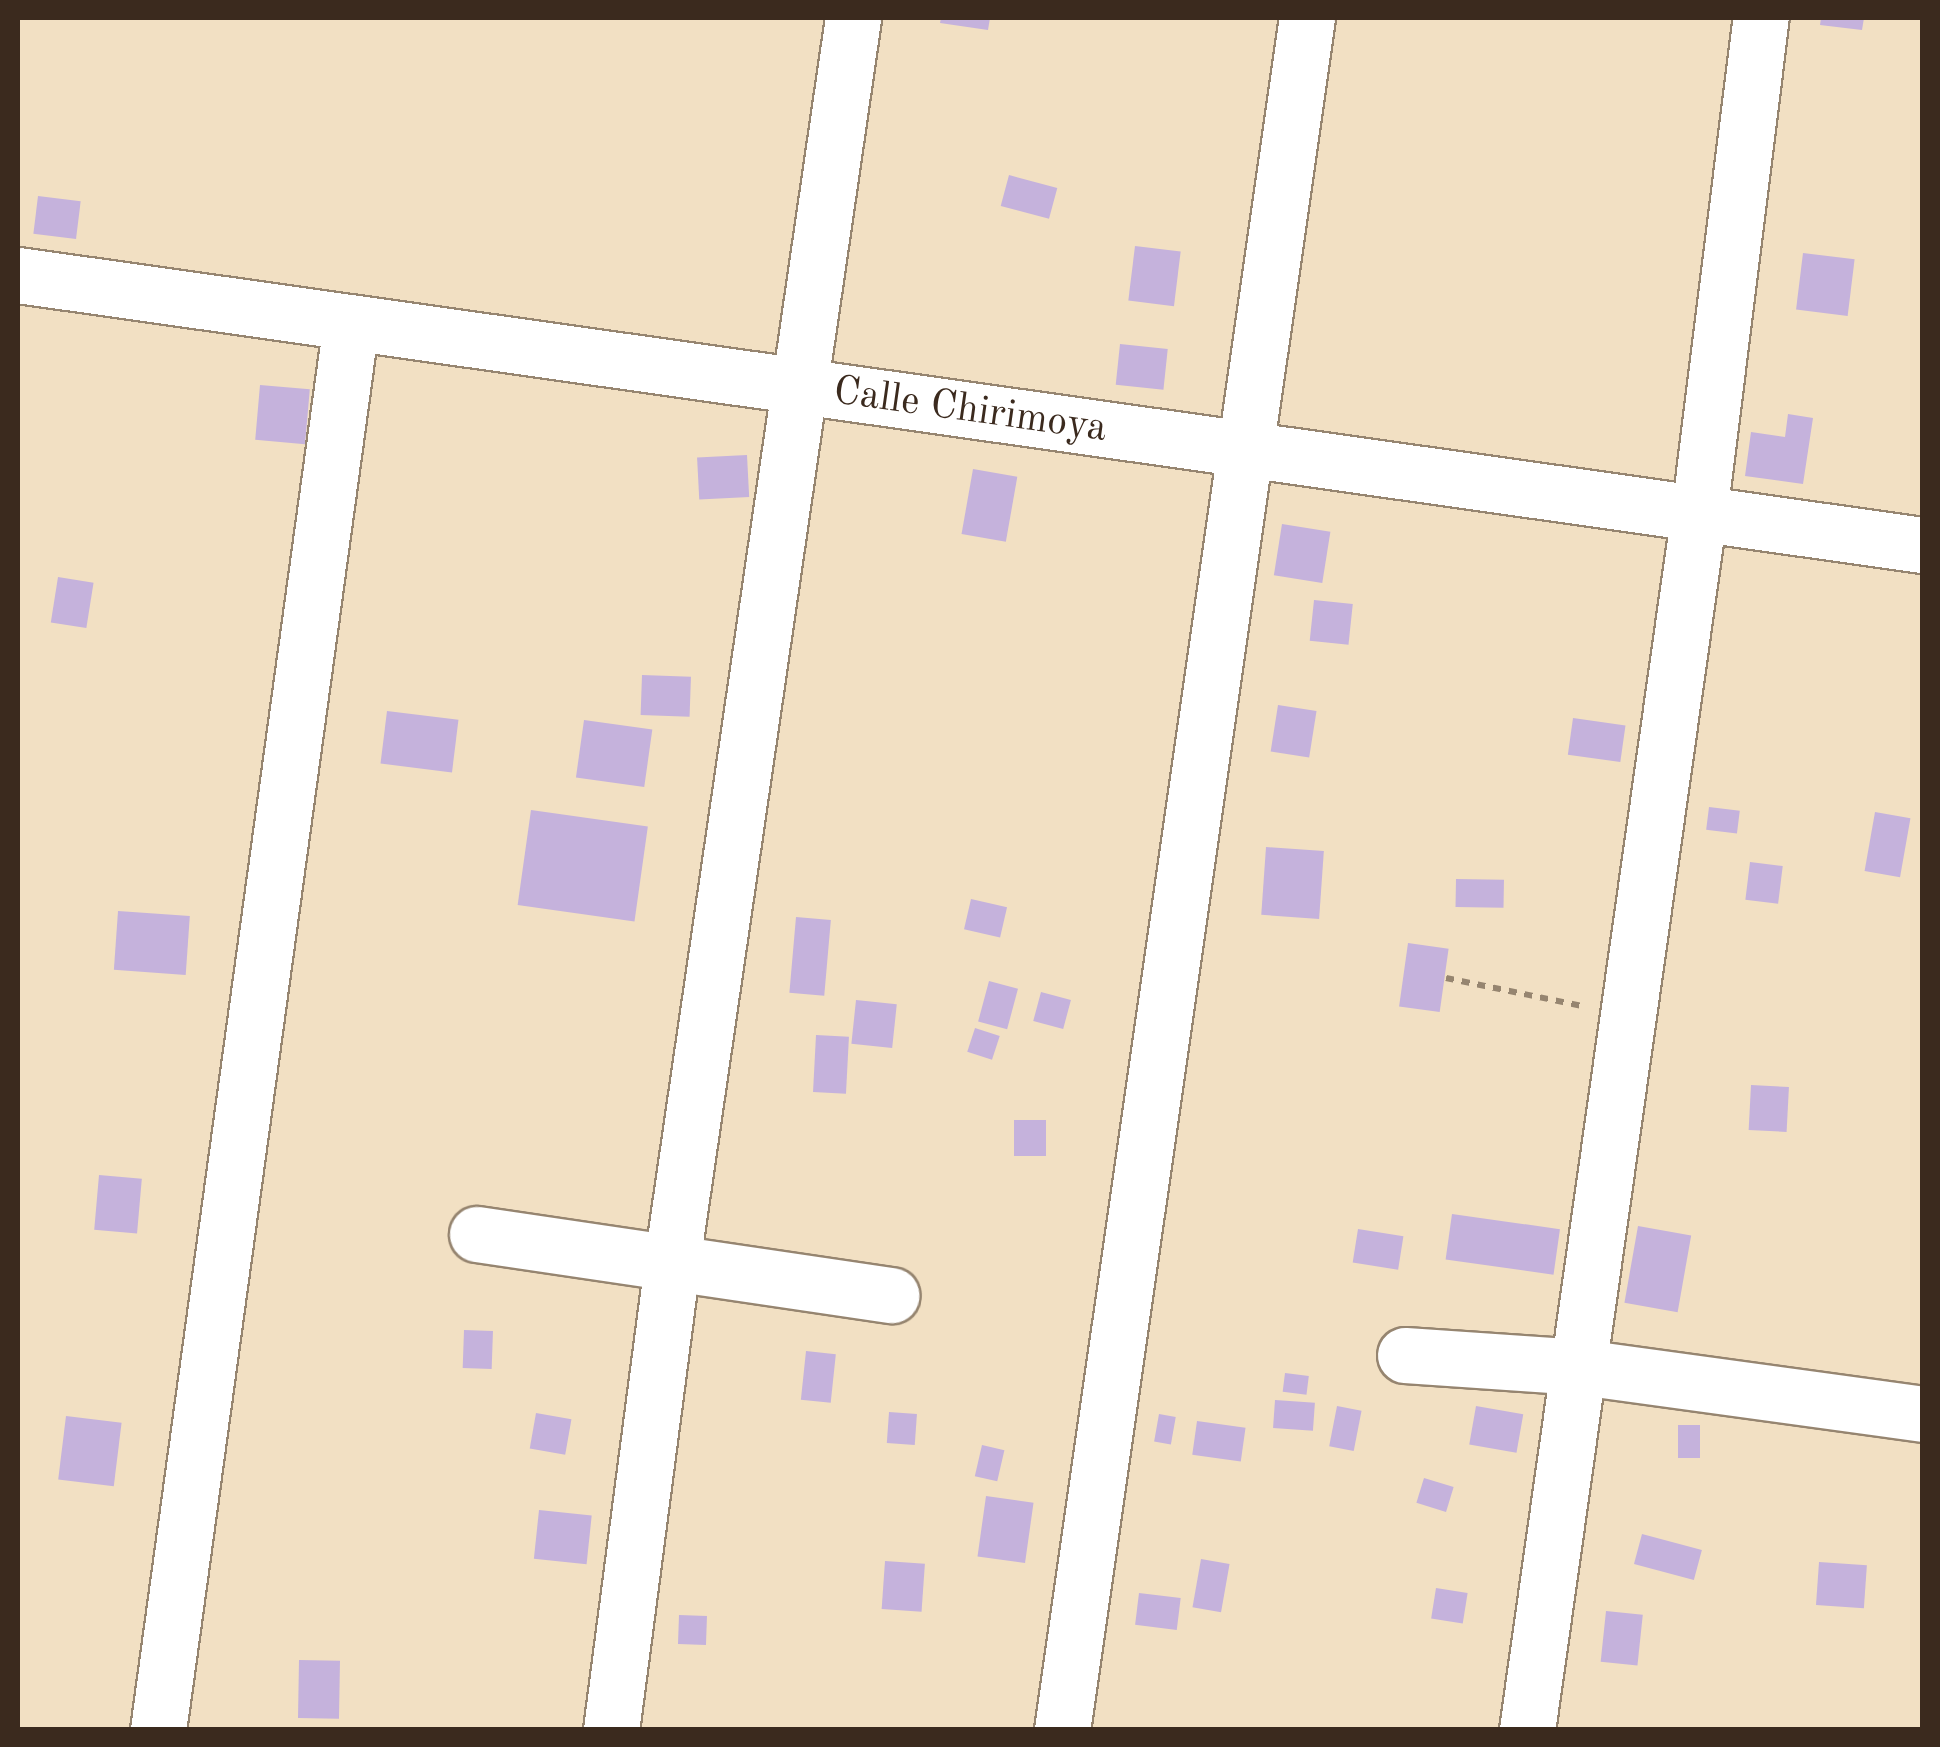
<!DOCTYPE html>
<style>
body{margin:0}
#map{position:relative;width:1940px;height:1747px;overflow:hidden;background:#f2e0c3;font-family:"Old Standard TT",serif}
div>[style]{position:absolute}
.building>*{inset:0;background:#c5b2dc;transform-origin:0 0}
.path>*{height:6px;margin-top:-3px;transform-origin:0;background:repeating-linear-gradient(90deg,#968570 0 8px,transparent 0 16px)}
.roads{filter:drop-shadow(2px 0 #968570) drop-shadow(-2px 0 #968570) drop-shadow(0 2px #968570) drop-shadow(0 -2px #968570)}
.minor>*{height:55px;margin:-27.5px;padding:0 27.5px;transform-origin:27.5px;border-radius:27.5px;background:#fff}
span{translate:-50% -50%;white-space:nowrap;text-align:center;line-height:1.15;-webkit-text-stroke:9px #fff;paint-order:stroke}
.street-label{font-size:40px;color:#3b2a1e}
.frame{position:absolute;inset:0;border:20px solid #3b2a1e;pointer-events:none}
</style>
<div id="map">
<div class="building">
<div style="clip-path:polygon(941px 18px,990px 18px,988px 30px,940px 23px)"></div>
<div style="clip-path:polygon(1821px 18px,1864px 18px,1862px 30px,1820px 25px)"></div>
<div style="left:1009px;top:175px;width:50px;height:32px;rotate:15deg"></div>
<div style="left:38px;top:196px;width:43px;height:38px;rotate:7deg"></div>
<div style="left:1135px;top:246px;width:46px;height:55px;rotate:7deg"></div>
<div style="left:1803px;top:253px;width:52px;height:57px;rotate:7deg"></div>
<div style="left:1120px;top:344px;width:48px;height:41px;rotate:6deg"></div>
<div style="left:260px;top:385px;width:50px;height:55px;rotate:5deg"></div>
<div style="clip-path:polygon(1788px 414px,1813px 418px,1803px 484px,1745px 476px,1751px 432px,1785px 437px)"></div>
<div style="left:747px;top:455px;width:42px;height:50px;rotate:87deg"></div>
<div style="left:973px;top:469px;width:45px;height:66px;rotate:10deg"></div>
<div style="left:1282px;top:524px;width:49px;height:52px;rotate:9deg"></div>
<div style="left:58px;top:577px;width:36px;height:46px;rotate:9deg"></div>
<div style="left:1314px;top:600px;width:39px;height:41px;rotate:6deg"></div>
<div style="left:642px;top:675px;width:49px;height:40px;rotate:2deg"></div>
<div style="left:1278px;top:705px;width:39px;height:47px;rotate:9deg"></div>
<div style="left:387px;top:711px;width:72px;height:53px;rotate:7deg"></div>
<div style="left:1573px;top:718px;width:53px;height:37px;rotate:8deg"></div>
<div style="left:584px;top:720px;width:69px;height:58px;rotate:8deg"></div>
<div style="left:1709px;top:807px;width:31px;height:23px;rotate:7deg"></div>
<div style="left:531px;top:810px;width:118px;height:96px;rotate:8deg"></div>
<div style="left:1875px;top:812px;width:36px;height:60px;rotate:10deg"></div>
<div style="left:1266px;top:847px;width:58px;height:68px;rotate:4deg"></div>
<div style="left:1750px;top:862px;width:33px;height:38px;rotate:7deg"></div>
<div style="left:1456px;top:879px;width:48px;height:28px;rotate:1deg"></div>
<div style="left:971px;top:899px;width:37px;height:31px;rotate:13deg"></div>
<div style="left:118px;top:911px;width:72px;height:59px;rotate:4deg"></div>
<div style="left:796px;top:917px;width:35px;height:76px;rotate:5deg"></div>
<div style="left:1408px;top:943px;width:41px;height:64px;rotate:8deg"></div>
<div style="left:989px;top:981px;width:30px;height:42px;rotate:15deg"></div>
<div style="left:1041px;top:992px;width:31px;height:30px;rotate:15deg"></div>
<div style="left:856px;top:1000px;width:41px;height:44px;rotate:6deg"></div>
<div style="left:975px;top:1028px;width:26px;height:25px;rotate:18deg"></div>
<div style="left:816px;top:1035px;width:33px;height:57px;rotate:3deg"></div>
<div style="left:1751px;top:1085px;width:38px;height:45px;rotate:3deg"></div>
<div style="left:1014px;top:1120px;width:32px;height:36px"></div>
<div style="left:99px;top:1175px;width:43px;height:55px;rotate:5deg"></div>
<div style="left:1452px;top:1214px;width:109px;height:46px;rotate:8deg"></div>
<div style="left:1638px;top:1226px;width:54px;height:78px;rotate:10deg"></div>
<div style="left:1358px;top:1229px;width:46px;height:34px;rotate:9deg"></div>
<div style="left:464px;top:1330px;width:29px;height:38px;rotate:2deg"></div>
<div style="left:806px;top:1351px;width:30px;height:49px;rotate:6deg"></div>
<div style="left:1285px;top:1373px;width:24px;height:19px;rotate:7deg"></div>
<div style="left:1275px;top:1400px;width:40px;height:28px;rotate:4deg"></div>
<div style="left:1337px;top:1406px;width:25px;height:41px;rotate:11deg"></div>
<div style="left:1476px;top:1406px;width:48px;height:39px;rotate:10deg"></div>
<div style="left:889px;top:1412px;width:28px;height:31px;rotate:4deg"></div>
<div style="left:536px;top:1413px;width:36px;height:36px;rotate:10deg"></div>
<div style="left:1159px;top:1414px;width:17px;height:28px;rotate:10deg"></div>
<div style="left:66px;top:1416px;width:56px;height:64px;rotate:7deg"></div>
<div style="left:1197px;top:1421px;width:49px;height:34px;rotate:8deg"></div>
<div style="left:1678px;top:1425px;width:22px;height:33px"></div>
<div style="left:982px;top:1445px;width:23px;height:32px;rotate:13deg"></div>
<div style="left:1424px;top:1478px;width:31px;height:26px;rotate:17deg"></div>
<div style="left:986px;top:1496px;width:48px;height:61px;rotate:8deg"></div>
<div style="left:539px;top:1510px;width:53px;height:49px;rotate:6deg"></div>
<div style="left:1642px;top:1534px;width:62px;height:31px;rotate:15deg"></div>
<div style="left:1201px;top:1559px;width:29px;height:49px;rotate:10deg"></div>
<div style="left:885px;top:1561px;width:40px;height:48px;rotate:4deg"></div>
<div style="left:1819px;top:1562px;width:48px;height:43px;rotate:4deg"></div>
<div style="left:1436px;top:1588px;width:32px;height:31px;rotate:9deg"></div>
<div style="left:1139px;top:1593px;width:42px;height:32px;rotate:7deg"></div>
<div style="left:1606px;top:1611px;width:37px;height:51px;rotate:6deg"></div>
<div style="left:679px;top:1615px;width:28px;height:29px;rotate:2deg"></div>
<div style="left:299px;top:1660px;width:41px;height:58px;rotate:1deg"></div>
</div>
<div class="path">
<div style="left:1446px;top:978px;width:139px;rotate:11.6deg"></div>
</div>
<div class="roads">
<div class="minor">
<div style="left:18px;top:275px;width:1923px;rotate:8.07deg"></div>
<div style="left:477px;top:1234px;width:419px;rotate:8.4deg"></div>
<div style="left:1405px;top:1355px;width:176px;rotate:3.9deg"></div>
<div style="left:1581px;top:1367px;width:344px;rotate:7.8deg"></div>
<div style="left:158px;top:1730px;width:1421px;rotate:-82.19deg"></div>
<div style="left:611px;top:1730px;width:508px;rotate:-82.54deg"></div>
<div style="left:677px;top:1226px;width:1221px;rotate:-81.71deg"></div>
<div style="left:1062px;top:1730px;width:1729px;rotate:-81.86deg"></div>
<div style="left:1527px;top:1730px;width:1229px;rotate:-81.96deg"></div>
<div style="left:1699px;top:513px;width:499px;rotate:-82.9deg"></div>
</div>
</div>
<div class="street-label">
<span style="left:970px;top:411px;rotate:8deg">Calle Chirimoya</span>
</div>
<div class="frame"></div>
</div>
